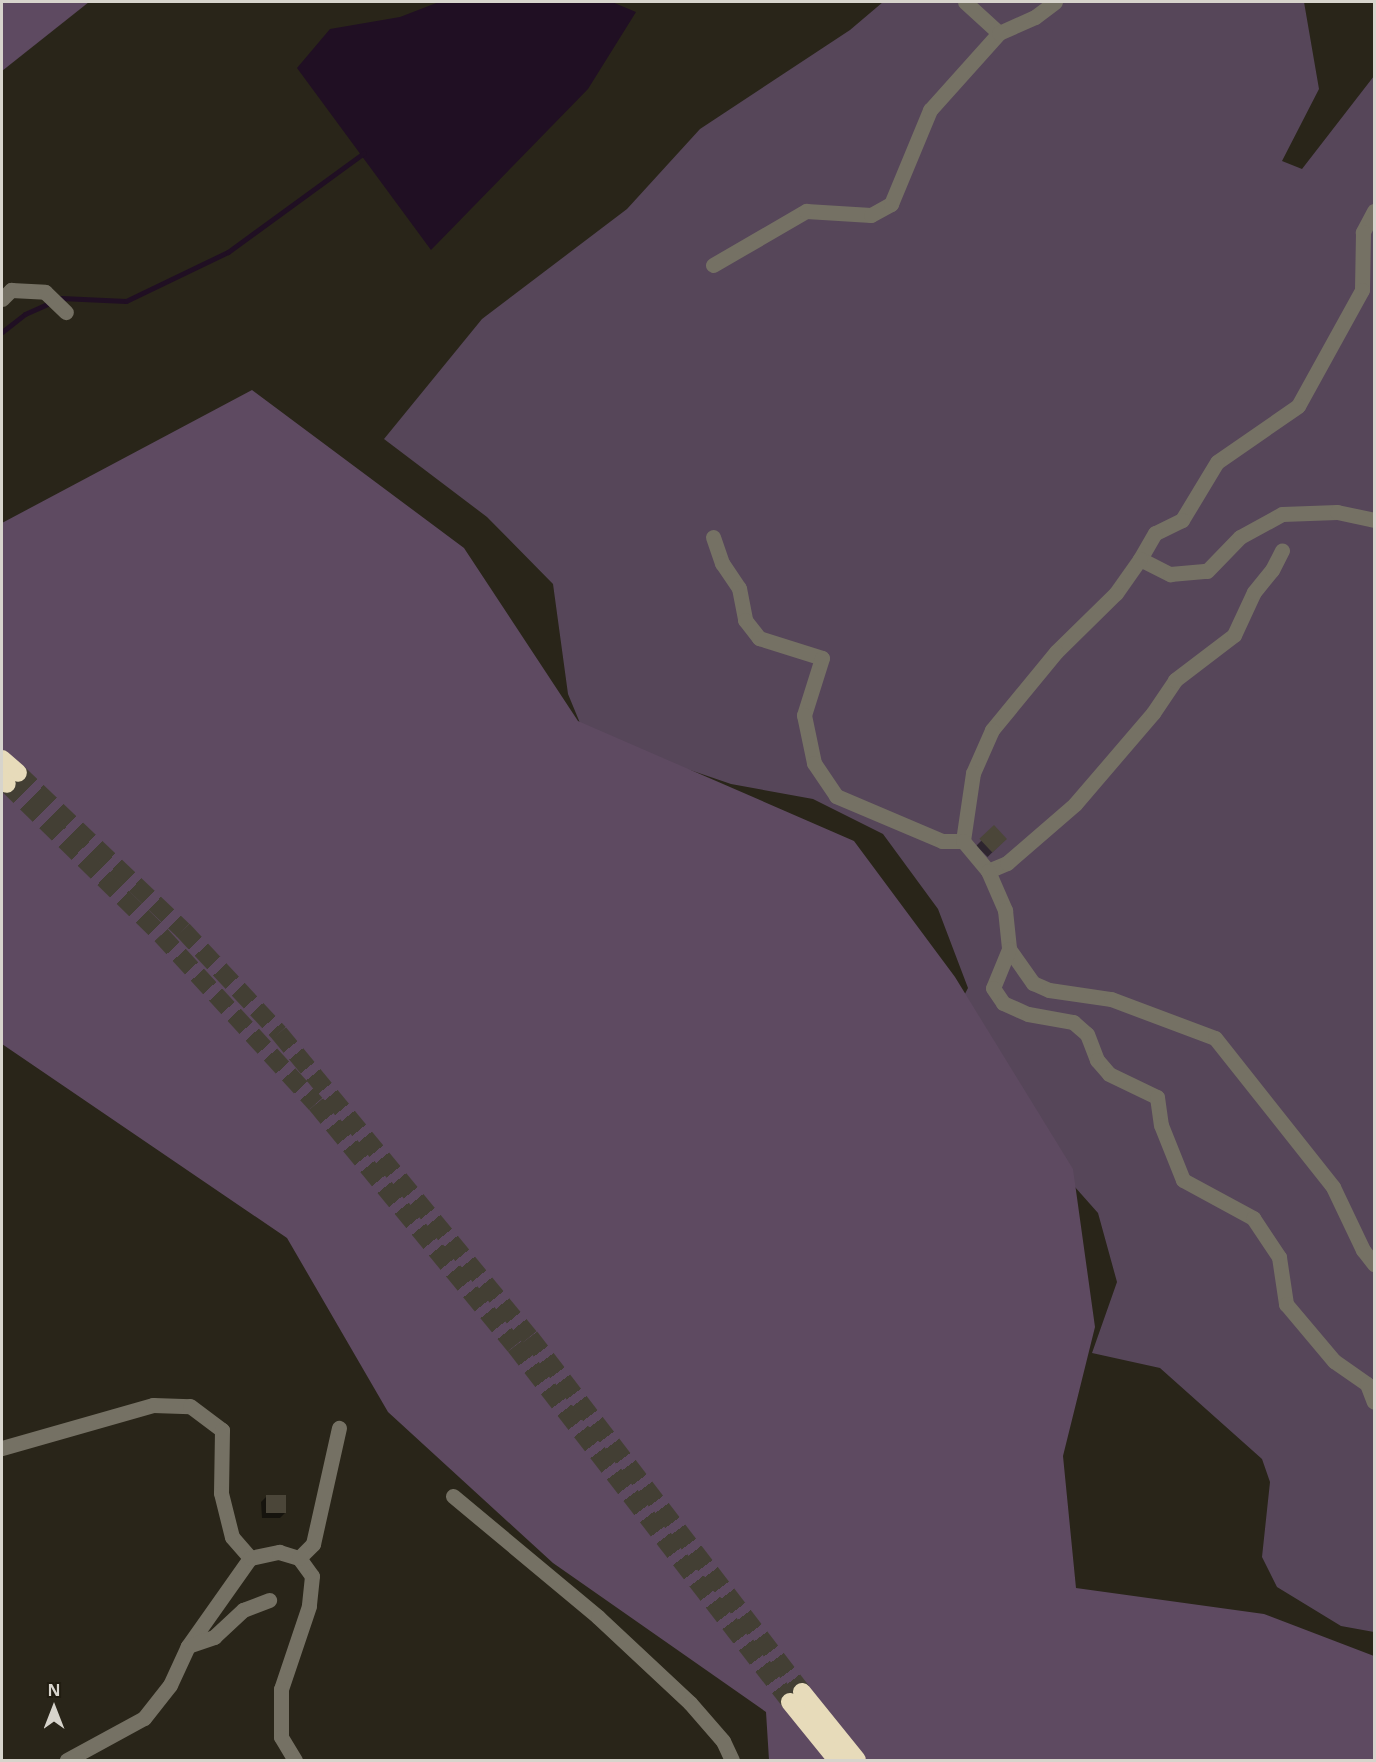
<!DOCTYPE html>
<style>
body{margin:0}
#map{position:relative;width:1376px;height:1762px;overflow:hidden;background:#292519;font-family:"Noto Sans",sans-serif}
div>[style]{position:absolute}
.green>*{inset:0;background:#564659}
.forest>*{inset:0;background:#5e4a61}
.water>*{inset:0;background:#200f23}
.shadow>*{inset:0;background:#0007;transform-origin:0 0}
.stream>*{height:5px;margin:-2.5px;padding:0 2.5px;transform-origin:2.5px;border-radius:2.5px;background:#200f23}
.building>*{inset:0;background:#4b4639;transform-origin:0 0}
.highway-tunnel>*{height:18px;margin-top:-9px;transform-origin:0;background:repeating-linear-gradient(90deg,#433f34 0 18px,transparent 0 27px)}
.minor>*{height:15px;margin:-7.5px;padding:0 7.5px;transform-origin:7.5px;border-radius:7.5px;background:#757164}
.highway>*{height:18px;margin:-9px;padding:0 9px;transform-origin:9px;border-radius:9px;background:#e7dbba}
span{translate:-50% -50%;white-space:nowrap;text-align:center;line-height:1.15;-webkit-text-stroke:6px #201c10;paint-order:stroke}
.frame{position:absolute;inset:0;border:3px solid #d7d4cc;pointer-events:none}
.north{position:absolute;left:24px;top:1678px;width:60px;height:60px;-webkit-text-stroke:4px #201c10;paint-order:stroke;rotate:0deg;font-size:16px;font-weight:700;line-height:24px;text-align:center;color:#d7d4cc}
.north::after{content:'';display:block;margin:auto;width:21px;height:27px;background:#d7d4cc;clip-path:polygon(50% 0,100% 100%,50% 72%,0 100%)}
</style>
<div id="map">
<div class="green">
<div style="clip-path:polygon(883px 2px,1304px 2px,1319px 89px,1282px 161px,1302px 169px,1374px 76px,1374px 1632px,1341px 1626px,1277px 1587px,1262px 1557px,1270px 1482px,1262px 1459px,1160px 1368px,1092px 1353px,1117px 1282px,1098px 1213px,1027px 1133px,938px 1046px,968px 988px,938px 909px,883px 834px,813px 799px,731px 784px,690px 770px,594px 757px,568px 694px,553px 584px,487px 517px,384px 439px,482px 319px,627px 209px,700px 129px,850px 30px)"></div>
</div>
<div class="forest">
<div style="clip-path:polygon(2px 2px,89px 2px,2px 71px)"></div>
<div style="clip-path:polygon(252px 390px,464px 548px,578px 721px,854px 841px,955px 977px,1073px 1169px,1095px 1327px,1063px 1456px,1076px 1588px,1264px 1614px,1374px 1656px,1374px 1760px,769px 1760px,766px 1712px,553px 1563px,388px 1412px,287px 1238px,2px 1044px,2px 523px)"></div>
</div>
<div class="water">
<div style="clip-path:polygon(439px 2px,612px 2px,636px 12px,588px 89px,431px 250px,297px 68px,330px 29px,400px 17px)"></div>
</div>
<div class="shadow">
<div style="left:994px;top:828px;width:16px;height:25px;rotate:45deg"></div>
<div style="clip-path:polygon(266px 1497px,285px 1513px,280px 1518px,262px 1518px,261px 1502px)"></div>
</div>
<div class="stream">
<div style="left:2px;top:332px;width:29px;rotate:-38deg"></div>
<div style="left:25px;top:314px;width:39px;rotate:-24deg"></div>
<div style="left:61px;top:298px;width:65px;rotate:2.6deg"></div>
<div style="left:126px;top:301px;width:113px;rotate:-25.7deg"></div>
<div style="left:228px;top:252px;width:168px;rotate:-36.1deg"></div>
</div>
<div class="building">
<div style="left:994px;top:825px;width:19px;height:20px;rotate:47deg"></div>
<div style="left:286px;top:1495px;width:18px;height:20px;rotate:90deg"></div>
</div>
<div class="highway-tunnel">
<div style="left:18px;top:773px;width:228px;rotate:43.6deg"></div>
<div style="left:183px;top:930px;width:141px;rotate:47deg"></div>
<div style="left:279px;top:1033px;width:394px;rotate:50.5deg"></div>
<div style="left:530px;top:1337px;width:447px;rotate:52.5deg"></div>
<div style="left:7px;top:784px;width:216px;rotate:44.4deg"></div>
<div style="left:161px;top:935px;width:229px;rotate:47.5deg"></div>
<div style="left:316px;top:1104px;width:313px;rotate:50.6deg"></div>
<div style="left:515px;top:1346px;width:450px;rotate:52.3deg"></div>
</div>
<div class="minor">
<div style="left:965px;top:2px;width:46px;rotate:42.4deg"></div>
<div style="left:1374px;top:211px;width:24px;rotate:118deg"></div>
<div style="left:1363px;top:232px;width:58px;rotate:91deg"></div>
<div style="left:1362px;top:290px;width:132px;rotate:118.9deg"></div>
<div style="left:1298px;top:406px;width:98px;rotate:145.3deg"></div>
<div style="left:1217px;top:462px;width:68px;rotate:121.1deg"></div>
<div style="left:1182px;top:520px;width:30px;rotate:154deg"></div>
<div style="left:1155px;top:533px;width:30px;rotate:120deg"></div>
<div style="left:1140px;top:559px;width:34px;rotate:27deg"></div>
<div style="left:1170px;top:574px;width:37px;rotate:-5deg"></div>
<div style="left:1207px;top:571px;width:47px;rotate:-45.9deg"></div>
<div style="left:1240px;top:537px;width:48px;rotate:-28.7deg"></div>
<div style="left:1282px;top:514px;width:55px;rotate:-2.1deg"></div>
<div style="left:1337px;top:512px;width:38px;rotate:12deg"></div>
<div style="left:713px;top:265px;width:108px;rotate:-30.1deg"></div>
<div style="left:806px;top:211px;width:65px;rotate:3.5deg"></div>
<div style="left:871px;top:215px;width:23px;rotate:-29deg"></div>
<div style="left:891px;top:204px;width:102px;rotate:-67.5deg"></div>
<div style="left:930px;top:110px;width:103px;rotate:-48.1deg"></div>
<div style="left:999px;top:33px;width:39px;rotate:-24deg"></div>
<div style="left:1035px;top:17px;width:25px;rotate:-37deg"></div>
<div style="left:2px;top:299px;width:13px;rotate:-45deg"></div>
<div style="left:11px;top:290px;width:34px;rotate:3deg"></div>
<div style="left:45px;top:292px;width:29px;rotate:44deg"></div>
<div style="left:713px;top:537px;width:28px;rotate:71deg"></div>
<div style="left:722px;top:563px;width:30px;rotate:56deg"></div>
<div style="left:739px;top:588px;width:33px;rotate:79deg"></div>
<div style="left:745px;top:620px;width:23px;rotate:52deg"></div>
<div style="left:759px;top:638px;width:66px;rotate:17.6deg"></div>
<div style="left:822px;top:658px;width:60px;rotate:107.5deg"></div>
<div style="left:804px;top:715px;width:49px;rotate:78.2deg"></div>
<div style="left:814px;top:763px;width:40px;rotate:56deg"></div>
<div style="left:836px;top:796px;width:115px;rotate:23deg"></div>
<div style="left:942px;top:841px;width:21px"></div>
<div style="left:1140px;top:559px;width:42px;rotate:125.2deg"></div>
<div style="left:1116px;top:593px;width:84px;rotate:135.5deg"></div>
<div style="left:1056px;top:652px;width:101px;rotate:129.4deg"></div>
<div style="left:992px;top:730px;width:47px;rotate:113.8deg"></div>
<div style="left:973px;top:773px;width:69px;rotate:98.4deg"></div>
<div style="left:963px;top:841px;width:39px;rotate:50deg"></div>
<div style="left:988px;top:871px;width:21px;rotate:-23deg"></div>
<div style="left:1007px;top:863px;width:90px;rotate:-40.9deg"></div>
<div style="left:1075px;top:804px;width:120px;rotate:-49.4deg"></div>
<div style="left:1153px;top:713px;width:40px;rotate:-56deg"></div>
<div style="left:1175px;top:680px;width:74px;rotate:-37.3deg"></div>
<div style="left:1234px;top:635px;width:47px;rotate:-65.1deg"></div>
<div style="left:1254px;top:592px;width:28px;rotate:-51deg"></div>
<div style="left:1272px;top:570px;width:22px;rotate:-63deg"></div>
<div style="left:988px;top:871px;width:43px;rotate:66.4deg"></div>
<div style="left:1005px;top:910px;width:39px;rotate:84deg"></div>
<div style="left:1009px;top:949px;width:42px;rotate:54.8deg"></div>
<div style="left:1033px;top:983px;width:17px;rotate:24deg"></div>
<div style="left:1049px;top:990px;width:63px;rotate:8.3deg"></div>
<div style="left:1111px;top:999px;width:111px;rotate:20.6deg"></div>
<div style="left:1215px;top:1038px;width:190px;rotate:51.6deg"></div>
<div style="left:1333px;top:1187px;width:70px;rotate:64.5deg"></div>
<div style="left:1363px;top:1250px;width:18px;rotate:52deg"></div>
<div style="left:1009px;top:949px;width:42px;rotate:112.3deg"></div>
<div style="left:993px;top:988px;width:18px;rotate:56deg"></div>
<div style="left:1003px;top:1003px;width:27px;rotate:24deg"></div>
<div style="left:1028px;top:1014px;width:46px;rotate:10.1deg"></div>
<div style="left:1073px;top:1022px;width:18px;rotate:41deg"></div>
<div style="left:1087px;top:1034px;width:28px;rotate:69deg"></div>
<div style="left:1097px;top:1060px;width:18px;rotate:49deg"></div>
<div style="left:1109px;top:1074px;width:53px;rotate:25.6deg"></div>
<div style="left:1157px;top:1097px;width:28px;rotate:82deg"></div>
<div style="left:1161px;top:1125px;width:59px;rotate:68.2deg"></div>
<div style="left:1183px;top:1180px;width:80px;rotate:28.5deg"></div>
<div style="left:1253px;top:1218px;width:47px;rotate:56.3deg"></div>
<div style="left:1279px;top:1257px;width:48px;rotate:81.5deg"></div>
<div style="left:1286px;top:1304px;width:75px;rotate:49.9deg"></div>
<div style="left:1334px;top:1361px;width:40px;rotate:34.9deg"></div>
<div style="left:1367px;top:1384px;width:19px;rotate:69deg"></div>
<div style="left:2px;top:1448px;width:157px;rotate:-15.9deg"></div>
<div style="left:153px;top:1405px;width:37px;rotate:2deg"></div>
<div style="left:190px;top:1406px;width:40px;rotate:37deg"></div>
<div style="left:222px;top:1430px;width:63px;rotate:90.9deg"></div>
<div style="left:221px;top:1493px;width:45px;rotate:76deg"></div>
<div style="left:232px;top:1537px;width:28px;rotate:49deg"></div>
<div style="left:250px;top:1558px;width:108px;rotate:125.2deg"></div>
<div style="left:188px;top:1646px;width:43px;rotate:114.8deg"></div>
<div style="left:170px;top:1685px;width:42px;rotate:128.2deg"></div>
<div style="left:144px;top:1718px;width:88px;rotate:151.4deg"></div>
<div style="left:453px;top:1496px;width:189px;rotate:39.8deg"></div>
<div style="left:598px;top:1617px;width:126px;rotate:43.1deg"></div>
<div style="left:690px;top:1703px;width:50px;rotate:49deg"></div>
<div style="left:723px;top:1741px;width:21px;rotate:65deg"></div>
<div style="left:250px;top:1558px;width:30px;rotate:-12deg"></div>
<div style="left:279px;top:1552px;width:21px;rotate:17deg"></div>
<div style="left:299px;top:1558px;width:22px;rotate:54deg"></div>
<div style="left:312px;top:1576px;width:30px;rotate:96deg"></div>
<div style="left:309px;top:1606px;width:88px;rotate:108.6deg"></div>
<div style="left:281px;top:1689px;width:48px;rotate:90deg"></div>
<div style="left:281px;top:1737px;width:27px;rotate:59deg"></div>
<div style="left:299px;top:1558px;width:20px;rotate:-45deg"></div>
<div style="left:313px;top:1544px;width:119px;rotate:-77.4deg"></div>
<div style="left:188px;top:1646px;width:28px;rotate:-19deg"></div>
<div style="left:214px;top:1637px;width:40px;rotate:-43deg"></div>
<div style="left:243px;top:1610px;width:28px;rotate:-21deg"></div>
</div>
<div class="highway">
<div style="left:2px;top:759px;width:21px;rotate:41deg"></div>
<div style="left:2px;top:780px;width:6px;rotate:39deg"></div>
<div style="left:802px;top:1692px;width:87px;rotate:51deg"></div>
<div style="left:790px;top:1702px;width:75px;rotate:51deg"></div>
</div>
<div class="frame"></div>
<div class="north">N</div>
</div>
